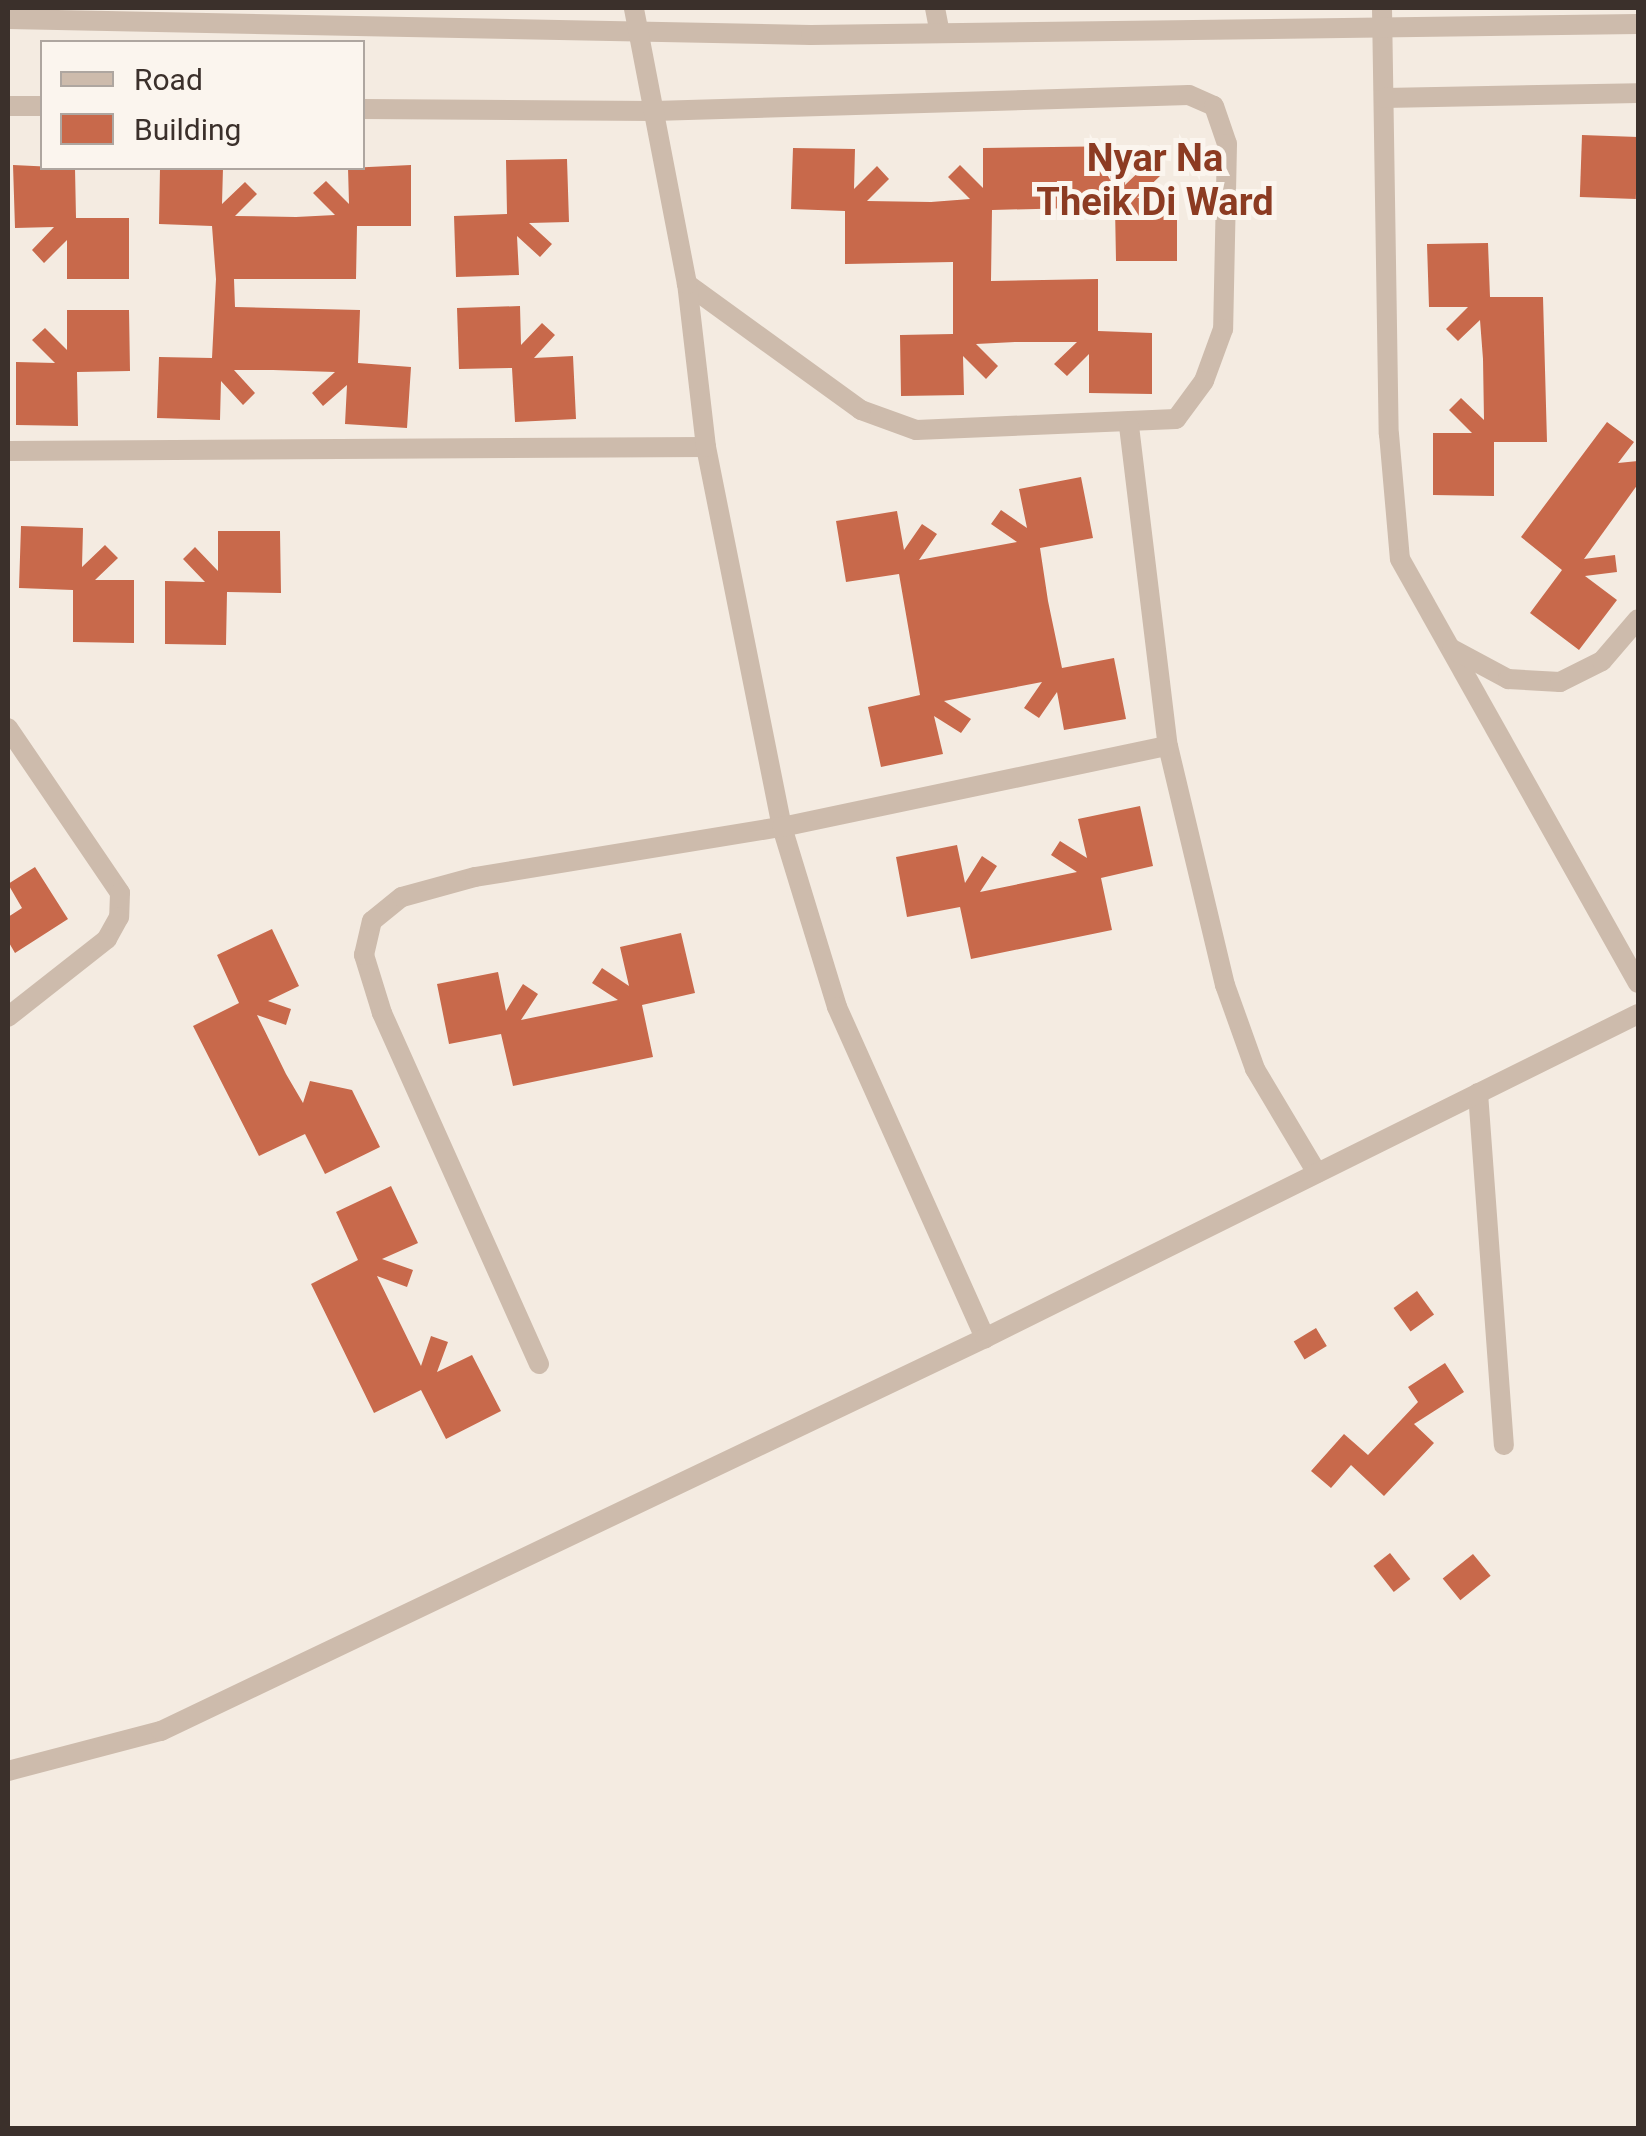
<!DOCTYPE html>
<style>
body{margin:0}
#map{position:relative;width:1646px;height:2136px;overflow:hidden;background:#f4ebe1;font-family:Roboto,sans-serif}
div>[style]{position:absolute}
.building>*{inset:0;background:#c8694b;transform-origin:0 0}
.minor>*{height:20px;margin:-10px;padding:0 10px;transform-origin:10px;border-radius:10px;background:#cdbbac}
span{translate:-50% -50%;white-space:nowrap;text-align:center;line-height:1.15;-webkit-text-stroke:10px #fbf5ee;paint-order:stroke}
.quarter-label{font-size:38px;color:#8c3b22;font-weight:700}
.frame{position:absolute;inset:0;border:10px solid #3b302b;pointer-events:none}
.legend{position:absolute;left:40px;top:40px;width:325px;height:130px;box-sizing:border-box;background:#fbf5ee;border:2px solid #aea6a0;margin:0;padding:12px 18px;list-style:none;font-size:30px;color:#3b302b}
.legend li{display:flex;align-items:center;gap:20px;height:50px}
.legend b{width:50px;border:2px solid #aea6a0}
</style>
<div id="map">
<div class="building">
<div style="left:1582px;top:135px;width:56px;height:62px;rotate:2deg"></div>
<div style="clip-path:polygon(1126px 146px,1125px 185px,1148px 163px,1160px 176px,1137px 198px,1177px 198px,1177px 261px,1116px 261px,1115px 207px,992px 210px,991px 281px,1098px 279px,1098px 331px,1152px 333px,1152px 394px,1089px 393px,1089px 354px,1067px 376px,1054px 364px,1077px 342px,1015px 342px,976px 344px,998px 366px,986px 379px,963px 356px,964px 395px,901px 396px,900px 335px,953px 334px,953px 262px,845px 264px,845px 211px,791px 209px,793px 148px,855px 149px,854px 189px,877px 166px,889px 179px,867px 201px,931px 202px,970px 199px,948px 177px,960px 165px,983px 188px,983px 148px)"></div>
<div style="clip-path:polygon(567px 159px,569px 222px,529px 223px,552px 244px,540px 257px,517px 236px,519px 275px,456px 277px,454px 216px,507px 214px,506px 160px)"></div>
<div style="clip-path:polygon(13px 165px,75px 168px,76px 218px,129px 218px,129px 279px,67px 279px,67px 240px,44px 263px,32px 250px,54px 227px,15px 228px)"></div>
<div style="clip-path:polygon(411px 165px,411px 226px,357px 226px,356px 279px,234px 279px,235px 307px,360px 310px,358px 363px,411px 367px,407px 428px,345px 424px,347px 385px,323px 406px,312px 393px,335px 372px,273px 370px,234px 370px,255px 393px,243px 405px,221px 381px,220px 420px,157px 418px,159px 357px,212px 358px,216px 279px,212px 226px,159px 224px,160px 168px,223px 168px,222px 204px,245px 182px,257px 194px,235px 216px,296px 217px,335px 215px,313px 193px,326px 181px,349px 204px,348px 168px)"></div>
<div style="clip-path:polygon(1488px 243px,1490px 297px,1543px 297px,1547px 442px,1494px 442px,1494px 496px,1433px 495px,1433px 433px,1472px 433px,1449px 410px,1461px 398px,1484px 420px,1483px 359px,1480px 320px,1458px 341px,1446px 329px,1468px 307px,1429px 307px,1427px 244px)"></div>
<div style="clip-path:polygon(520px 306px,521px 345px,542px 323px,555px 335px,534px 358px,573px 356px,576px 419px,515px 422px,512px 368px,459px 369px,457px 308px)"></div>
<div style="clip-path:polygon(67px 310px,129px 310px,130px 371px,77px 372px,78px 426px,16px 425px,16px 362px,55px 363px,32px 340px,45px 328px,67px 350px)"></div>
<div style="clip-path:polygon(1607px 422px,1634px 442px,1618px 463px,1638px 461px,1638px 484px,1584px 559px,1615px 555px,1617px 572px,1585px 576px,1617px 600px,1579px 650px,1530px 613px,1562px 570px,1521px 537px)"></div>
<div style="clip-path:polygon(1081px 477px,1093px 538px,1040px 548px,1048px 601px,1062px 668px,1114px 658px,1126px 719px,1064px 730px,1057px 692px,1039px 718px,1024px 708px,1042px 682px,944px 701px,971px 719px,961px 733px,934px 716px,943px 754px,881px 767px,868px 707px,920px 695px,899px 574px,846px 582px,836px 521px,897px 511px,904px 550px,922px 524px,937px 534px,919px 560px,1017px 542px,991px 524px,1001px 510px,1027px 528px,1019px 489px)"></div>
<div style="clip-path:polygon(21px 526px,83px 528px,82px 567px,105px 545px,118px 558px,95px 580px,134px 580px,134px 643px,73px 642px,73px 590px,19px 588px)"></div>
<div style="clip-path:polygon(218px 531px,280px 531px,281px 593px,227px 592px,226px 645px,165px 644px,165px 581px,205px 582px,183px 559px,195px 547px,218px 571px)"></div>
<div style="clip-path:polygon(1140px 806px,1153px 866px,1101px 878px,1112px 930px,971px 959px,960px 907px,907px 917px,896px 857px,957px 845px,965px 883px,982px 856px,997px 866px,980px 892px,1077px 872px,1051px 855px,1060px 841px,1087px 858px,1078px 819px)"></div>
<div style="clip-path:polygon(35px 867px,68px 919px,15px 953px,8px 941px,8px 917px,22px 908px,8px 884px)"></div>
<div style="clip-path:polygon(272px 929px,299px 986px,268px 1001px,291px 1009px,286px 1025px,257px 1015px,286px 1074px,303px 1103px,310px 1081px,352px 1090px,380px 1147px,325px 1174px,305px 1134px,259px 1156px,193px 1026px,239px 1003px,217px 955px)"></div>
<div style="clip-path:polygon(681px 933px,695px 993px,642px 1005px,653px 1057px,513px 1086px,501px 1034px,449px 1044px,437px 984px,498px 972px,506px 1011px,523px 984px,538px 994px,521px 1020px,618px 1000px,592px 983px,602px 968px,629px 986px,620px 947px)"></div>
<div style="clip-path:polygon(391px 1186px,418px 1243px,382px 1259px,413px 1270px,407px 1287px,377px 1276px,421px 1366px,431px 1336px,448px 1342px,437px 1372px,472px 1355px,501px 1411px,446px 1439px,421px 1390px,374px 1413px,311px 1284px,358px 1260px,336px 1212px)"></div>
<div style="left:1417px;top:1291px;width:29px;height:29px;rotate:54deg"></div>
<div style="left:1316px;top:1328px;width:21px;height:26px;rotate:59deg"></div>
<div style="clip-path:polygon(1445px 1363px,1464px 1392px,1414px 1424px,1434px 1443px,1384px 1496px,1351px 1465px,1331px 1488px,1311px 1471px,1344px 1434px,1368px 1455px,1418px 1402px,1408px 1387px)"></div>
<div style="left:1390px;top:1553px;width:33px;height:21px;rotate:52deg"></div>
<div style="left:1473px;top:1554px;width:28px;height:39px;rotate:51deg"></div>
</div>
<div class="minor">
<div style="left:935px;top:8px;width:25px;rotate:79deg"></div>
<div style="left:1382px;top:8px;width:426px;rotate:89.1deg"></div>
<div style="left:1389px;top:434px;width:125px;rotate:85deg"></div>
<div style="left:1400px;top:559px;width:486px;rotate:60.7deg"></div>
<div style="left:8px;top:19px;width:803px;rotate:1.14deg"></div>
<div style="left:811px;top:35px;width:827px;rotate:-0.76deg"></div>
<div style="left:1384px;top:98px;width:254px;rotate:-1.1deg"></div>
<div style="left:8px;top:106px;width:34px"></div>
<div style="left:362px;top:109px;width:292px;rotate:0.4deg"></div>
<div style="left:654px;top:111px;width:535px;rotate:-1.71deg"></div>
<div style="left:1189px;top:95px;width:27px;rotate:24deg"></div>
<div style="left:1214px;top:106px;width:40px;rotate:71.1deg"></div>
<div style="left:1227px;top:144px;width:185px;rotate:91.2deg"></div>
<div style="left:1223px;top:329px;width:55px;rotate:110.1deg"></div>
<div style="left:1204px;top:381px;width:47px;rotate:126.4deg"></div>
<div style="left:1176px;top:419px;width:260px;rotate:177.6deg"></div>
<div style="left:916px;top:430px;width:59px;rotate:-160deg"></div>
<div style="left:861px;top:410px;width:215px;rotate:-144.1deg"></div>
<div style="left:1129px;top:426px;width:322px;rotate:83.1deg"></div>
<div style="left:1168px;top:746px;width:246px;rotate:76.6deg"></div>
<div style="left:1225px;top:985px;width:89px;rotate:70.3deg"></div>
<div style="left:1255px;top:1069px;width:121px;rotate:59.2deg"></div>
<div style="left:706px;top:447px;width:388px;rotate:78.7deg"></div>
<div style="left:782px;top:827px;width:188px;rotate:73deg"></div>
<div style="left:837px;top:1007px;width:363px;rotate:65.9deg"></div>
<div style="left:8px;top:451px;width:698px;rotate:-0.33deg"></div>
<div style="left:706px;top:447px;width:164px;rotate:-96.6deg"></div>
<div style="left:687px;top:284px;width:281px;rotate:-100.9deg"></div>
<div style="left:1452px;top:649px;width:64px;rotate:28.2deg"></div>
<div style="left:1508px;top:679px;width:52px;rotate:3.3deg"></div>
<div style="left:1560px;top:682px;width:47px;rotate:-26.6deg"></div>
<div style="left:1602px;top:661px;width:55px;rotate:-49.4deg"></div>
<div style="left:8px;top:728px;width:199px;rotate:55.8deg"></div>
<div style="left:120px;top:893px;width:24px;rotate:92deg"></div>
<div style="left:119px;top:917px;width:25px;rotate:119deg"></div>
<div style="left:107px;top:939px;width:126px;rotate:141.8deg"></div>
<div style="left:1478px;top:1093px;width:353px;rotate:85.8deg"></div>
<div style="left:539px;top:1364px;width:385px;rotate:-114.1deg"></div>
<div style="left:382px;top:1013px;width:61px;rotate:-107.2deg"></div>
<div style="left:364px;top:955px;width:35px;rotate:-77deg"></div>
<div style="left:372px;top:921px;width:38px;rotate:-39deg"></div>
<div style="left:402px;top:897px;width:76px;rotate:-15.3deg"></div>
<div style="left:475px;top:877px;width:311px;rotate:-9.3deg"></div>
<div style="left:782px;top:827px;width:394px;rotate:-11.9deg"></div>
<div style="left:8px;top:1771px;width:158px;rotate:-14.7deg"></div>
<div style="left:161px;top:1731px;width:913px;rotate:-25.5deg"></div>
<div style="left:985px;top:1338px;width:729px;rotate:-26.39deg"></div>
</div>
<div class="quarter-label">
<span style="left:1155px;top:181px">Nyar Na<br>Theik Di Ward</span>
</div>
<div class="frame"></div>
<ul class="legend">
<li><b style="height:12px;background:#cdbbac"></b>Road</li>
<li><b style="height:28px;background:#c8694b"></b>Building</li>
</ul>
</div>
